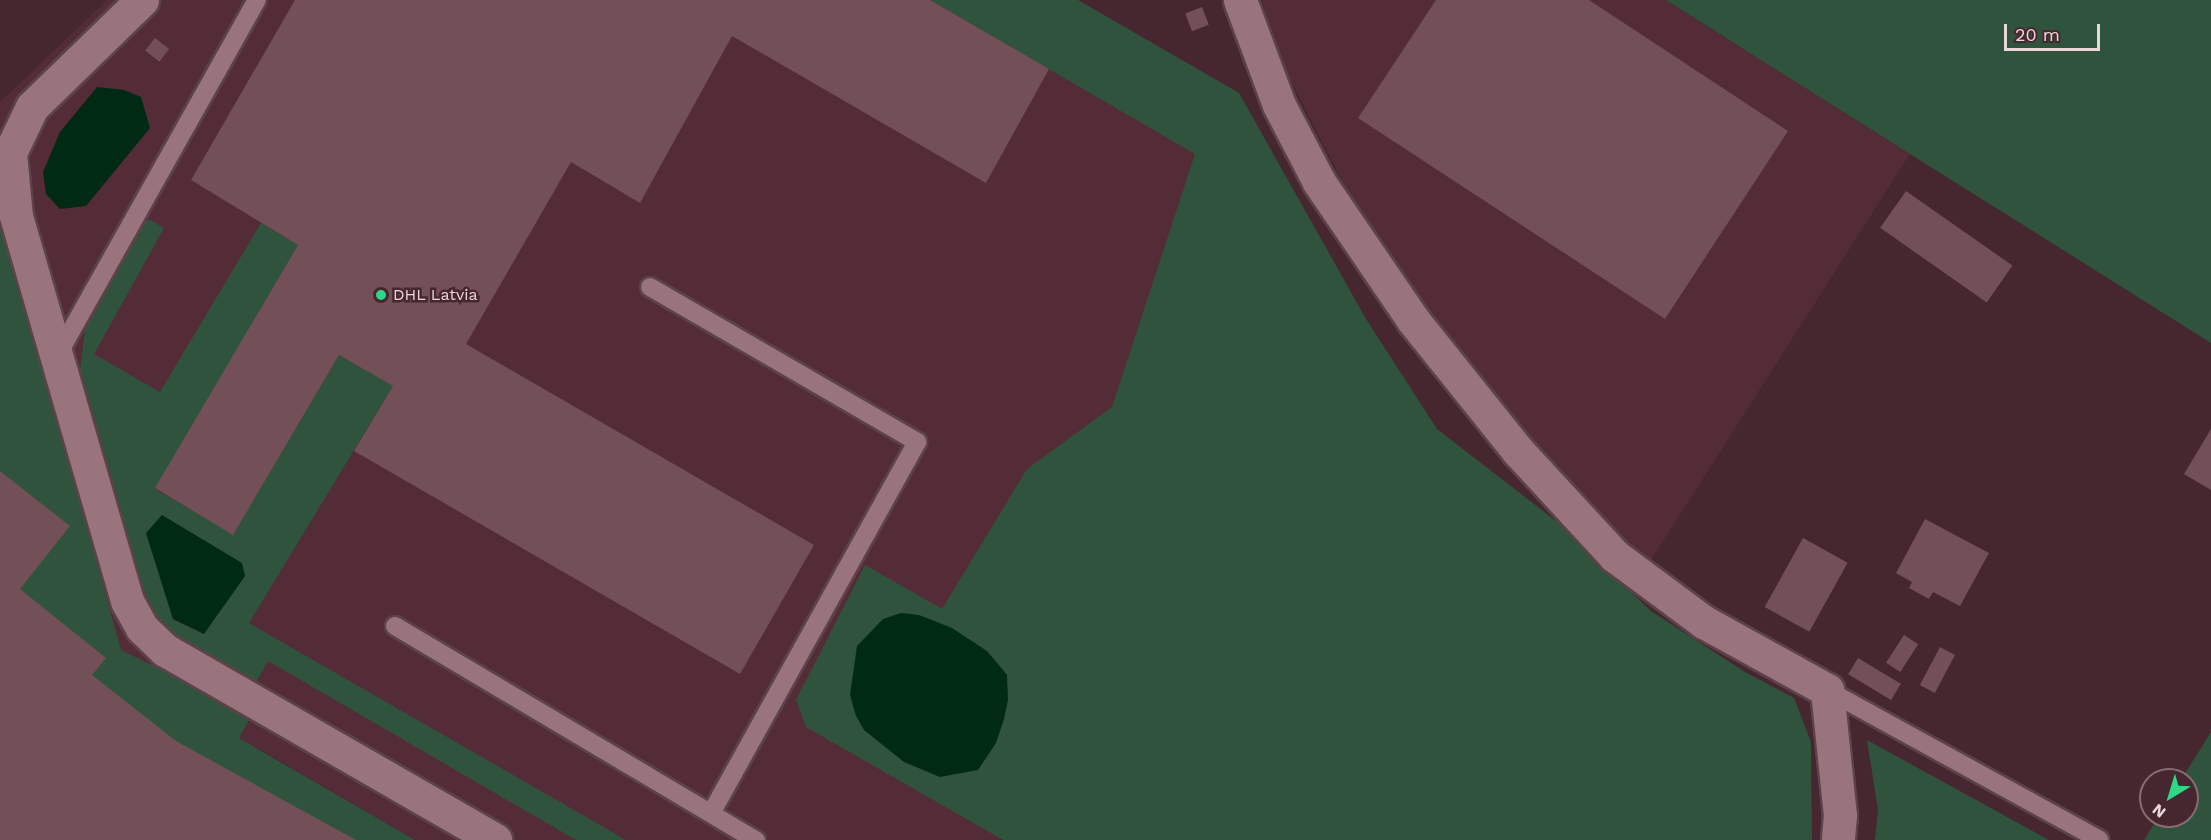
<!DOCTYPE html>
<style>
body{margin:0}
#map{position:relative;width:2211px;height:840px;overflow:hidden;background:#46262f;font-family:"Work Sans",sans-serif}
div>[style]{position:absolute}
.built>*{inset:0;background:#532c38}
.green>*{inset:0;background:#30533d}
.water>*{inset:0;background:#002a14}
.building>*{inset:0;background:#734f58;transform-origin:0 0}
.roads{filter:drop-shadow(2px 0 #5d424a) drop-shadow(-2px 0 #5d424a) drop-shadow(0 2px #5d424a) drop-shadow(0 -2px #5d424a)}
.service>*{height:18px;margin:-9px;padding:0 9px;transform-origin:9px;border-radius:9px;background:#99747d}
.minor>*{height:33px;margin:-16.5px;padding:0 16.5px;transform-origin:16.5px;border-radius:16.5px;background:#99747d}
.dots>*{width:16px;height:16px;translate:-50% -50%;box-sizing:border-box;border:3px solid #46262f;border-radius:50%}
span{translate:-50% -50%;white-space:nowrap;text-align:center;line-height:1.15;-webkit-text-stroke:5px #46262f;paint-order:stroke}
.poi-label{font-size:16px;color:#ebd6da}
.left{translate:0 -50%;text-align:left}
.north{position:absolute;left:2139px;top:768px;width:60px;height:60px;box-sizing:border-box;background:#46262f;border:2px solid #886c73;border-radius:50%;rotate:218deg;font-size:16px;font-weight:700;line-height:24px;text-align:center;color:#ebd6da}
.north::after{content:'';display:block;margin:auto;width:21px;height:27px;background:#2cd884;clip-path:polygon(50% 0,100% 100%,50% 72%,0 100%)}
.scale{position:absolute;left:2004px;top:24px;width:96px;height:27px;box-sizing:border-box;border:3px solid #ebd6da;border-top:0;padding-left:8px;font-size:18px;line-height:21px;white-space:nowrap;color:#ebd6da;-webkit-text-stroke:4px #46262f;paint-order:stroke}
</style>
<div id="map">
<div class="built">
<div style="clip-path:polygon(107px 0,1078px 0,1239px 93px,1001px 840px,415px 840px,256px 747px,0 840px,0 102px)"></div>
<div style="clip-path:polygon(1262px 0,1666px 0,1910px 154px,1646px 568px,1528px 445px,1380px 255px,1280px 60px)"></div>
</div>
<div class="green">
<div style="clip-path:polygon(930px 0,1078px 0,1239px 93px,1366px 319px,1437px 429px,1556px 521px,1651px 611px,1745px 672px,1794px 698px,1811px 742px,1812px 840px,1003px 840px,806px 727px,796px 700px,865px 565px,942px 609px,1027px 469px,1112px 407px,1195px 154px)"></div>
<div style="clip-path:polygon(1666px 0,2211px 0,2211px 343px,1910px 154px)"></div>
<div style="clip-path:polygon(0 214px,121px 650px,252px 714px,239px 738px,415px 840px,0 840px)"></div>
<div style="clip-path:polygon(evenodd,150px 220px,164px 228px,94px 354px,160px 392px,261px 223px,298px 245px,155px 489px,233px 534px,339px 355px,393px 386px,249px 623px,626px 840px,576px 840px,268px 661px,256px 682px,163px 631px,143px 588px,80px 369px,85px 330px,99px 297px,144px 221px,150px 220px,146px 533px,204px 634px,173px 619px,146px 533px)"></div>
<div style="clip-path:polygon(2211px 732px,2211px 840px,2144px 840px,2159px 816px,2187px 816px,2187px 780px,2181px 780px)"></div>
<div style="clip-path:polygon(1867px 740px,2049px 840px,1875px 840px,1878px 810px)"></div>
</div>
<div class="water">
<div style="clip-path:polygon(97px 87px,124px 90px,141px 97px,150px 128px,86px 206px,60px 209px,46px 194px,43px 172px,60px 132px)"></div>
<div style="clip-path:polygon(162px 515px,242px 563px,245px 576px,204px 634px,173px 619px,146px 533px)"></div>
<div style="clip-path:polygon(901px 613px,919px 615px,952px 628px,987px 651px,1007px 675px,1008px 700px,1004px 719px,996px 743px,978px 770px,940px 777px,904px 762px,864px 730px,856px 716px,850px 695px,857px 646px,883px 619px)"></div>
</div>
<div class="building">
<div style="clip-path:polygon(295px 0,930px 0,1049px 69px,986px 183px,732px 36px,640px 203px,571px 162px,466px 344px,814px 545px,740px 674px,354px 451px,393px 386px,339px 355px,233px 535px,155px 488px,298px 245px,191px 180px)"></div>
<div style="clip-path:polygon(1436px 0,1589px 0,1788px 131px,1665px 319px,1358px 118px)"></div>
<div style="left:1202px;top:7px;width:19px;height:18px;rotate:69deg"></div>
<div style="left:155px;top:38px;width:18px;height:16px;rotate:38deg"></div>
<div style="left:1906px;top:191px;width:130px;height:45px;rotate:35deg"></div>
<div style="clip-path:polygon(2211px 429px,2211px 490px,2184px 474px)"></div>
<div style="clip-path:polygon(0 471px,70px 526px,20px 589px,106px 658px,92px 675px,176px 741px,356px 840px,0 840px)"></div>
<div style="clip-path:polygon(1925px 519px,1989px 553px,1960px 606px,1933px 592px,1929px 599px,1909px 588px,1912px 582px,1896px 573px)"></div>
<div style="left:1803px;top:538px;width:51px;height:79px;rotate:29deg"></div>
<div style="left:1904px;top:635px;width:17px;height:33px;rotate:33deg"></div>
<div style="left:1940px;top:647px;width:17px;height:43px;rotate:28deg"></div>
<div style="left:1858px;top:658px;width:50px;height:19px;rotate:31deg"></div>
</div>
<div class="roads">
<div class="service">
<div style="left:650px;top:287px;width:309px;rotate:30.1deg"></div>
<div style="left:917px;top:442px;width:424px;rotate:119deg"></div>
<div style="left:57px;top:356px;width:408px;rotate:-60.7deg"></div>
<div style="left:395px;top:626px;width:420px;rotate:30.7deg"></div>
<div style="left:1827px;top:690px;width:311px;rotate:28.8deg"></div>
</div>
<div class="minor">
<div style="left:142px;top:0;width:153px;rotate:135.8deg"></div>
<div style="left:32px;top:107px;width:51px;rotate:115.6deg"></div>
<div style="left:10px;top:153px;width:63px;rotate:84.6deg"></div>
<div style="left:16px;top:216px;width:401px;rotate:73.9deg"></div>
<div style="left:127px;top:601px;width:31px;rotate:61deg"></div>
<div style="left:142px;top:628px;width:32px;rotate:44deg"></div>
<div style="left:165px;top:650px;width:381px;rotate:29.9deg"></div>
<div style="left:1240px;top:0;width:112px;rotate:69.6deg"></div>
<div style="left:1279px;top:105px;width:87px;rotate:62.5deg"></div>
<div style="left:1319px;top:182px;width:167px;rotate:55.7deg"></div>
<div style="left:1413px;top:320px;width:168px;rotate:51.3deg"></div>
<div style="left:1518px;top:451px;width:143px;rotate:47.3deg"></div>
<div style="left:1615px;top:556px;width:111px;rotate:36.6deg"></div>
<div style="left:1704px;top:622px;width:141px;rotate:28.9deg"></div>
<div style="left:1827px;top:690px;width:126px;rotate:84.1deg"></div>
<div style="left:1840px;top:815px;width:25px;rotate:95deg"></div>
</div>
</div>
<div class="dots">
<div style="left:381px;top:295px;background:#2cd884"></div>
</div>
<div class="poi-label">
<span class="left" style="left:393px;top:295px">DHL Latvia</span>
</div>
<div class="north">N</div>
<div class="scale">20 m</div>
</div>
